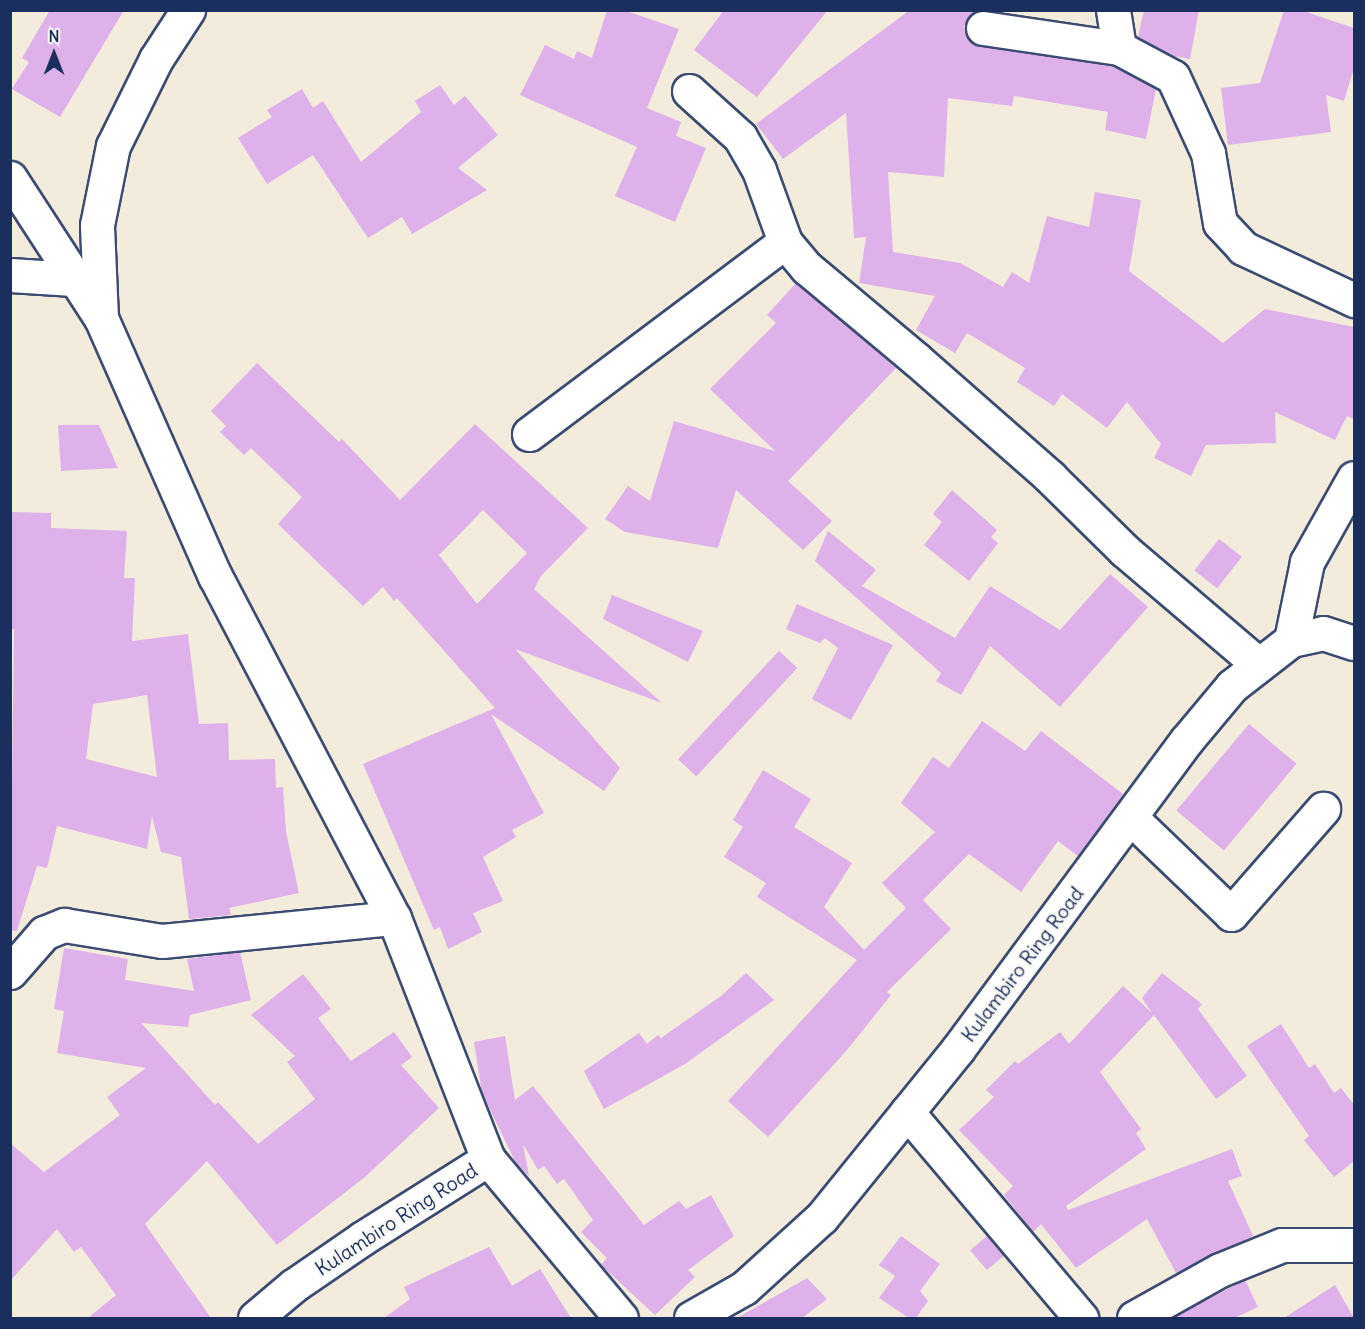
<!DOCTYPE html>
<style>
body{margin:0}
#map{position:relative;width:1365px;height:1329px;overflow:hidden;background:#f3ebdb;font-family:Delius,sans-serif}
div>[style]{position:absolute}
.building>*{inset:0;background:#deb1ea;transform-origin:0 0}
.roads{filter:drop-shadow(2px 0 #3b4b71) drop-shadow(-2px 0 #3b4b71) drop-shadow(0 2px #3b4b71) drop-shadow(0 -2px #3b4b71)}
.minor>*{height:33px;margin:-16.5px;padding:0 16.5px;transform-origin:16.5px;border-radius:16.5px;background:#fff}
span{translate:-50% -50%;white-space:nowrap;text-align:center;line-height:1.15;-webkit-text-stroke:4.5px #f6f6f2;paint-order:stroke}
.street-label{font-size:20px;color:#1b2f5e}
.frame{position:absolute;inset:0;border:12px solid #1b2f5e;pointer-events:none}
.north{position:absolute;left:24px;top:24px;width:60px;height:60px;-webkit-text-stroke:4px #f6f6f2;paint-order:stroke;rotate:0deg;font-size:16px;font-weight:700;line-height:24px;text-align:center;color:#1b2f5e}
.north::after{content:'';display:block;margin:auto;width:21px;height:27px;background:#1b2f5e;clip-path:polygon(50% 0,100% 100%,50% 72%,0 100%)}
</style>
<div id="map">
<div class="building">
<div style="clip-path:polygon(50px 10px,124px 10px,60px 117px,12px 89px,29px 62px,22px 58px)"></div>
<div style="clip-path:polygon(607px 10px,623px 10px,679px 29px,647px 108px,681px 122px,676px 136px,706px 148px,675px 222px,615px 196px,637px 147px,520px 95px,545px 45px,574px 59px,577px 51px,592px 58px)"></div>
<div style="clip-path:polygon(724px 10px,828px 10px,757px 97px,694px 50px)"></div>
<div style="clip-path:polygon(910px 10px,976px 10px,964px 26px,972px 43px,1113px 66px,1156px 89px,1146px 139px,1105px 130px,1108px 112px,1014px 96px,1012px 106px,948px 98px,944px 177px,888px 172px,893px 252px,960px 263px,1003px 287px,1012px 272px,1029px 283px,1047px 216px,1089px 227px,1095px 192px,1141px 200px,1129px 271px,1223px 343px,1265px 309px,1354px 327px,1354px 419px,1347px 416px,1335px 440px,1275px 412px,1276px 443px,1206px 445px,1191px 476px,1154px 458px,1161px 444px,1127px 402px,1107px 428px,1062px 394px,1054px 406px,1017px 382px,1025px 368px,967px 333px,955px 353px,916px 330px,935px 296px,859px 283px,866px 237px,854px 238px,846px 113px,783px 159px,756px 124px)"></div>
<div style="clip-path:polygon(1144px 10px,1199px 10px,1190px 59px,1174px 56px,1138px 37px)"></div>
<div style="clip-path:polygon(1284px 10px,1300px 10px,1354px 28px,1354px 68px,1344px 101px,1326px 95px,1331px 132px,1228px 145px,1221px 88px,1260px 83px)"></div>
<div style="clip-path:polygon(440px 85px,454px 105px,465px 96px,498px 135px,458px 168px,487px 190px,412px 234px,402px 217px,368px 238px,313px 155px,267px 184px,238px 138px,272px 117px,267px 110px,302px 89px,313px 108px,323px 101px,361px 162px,421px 112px,415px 101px)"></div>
<div style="clip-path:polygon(796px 283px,896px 368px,788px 481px,832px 521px,803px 550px,736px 490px,718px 548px,625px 532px,605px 519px,628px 486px,650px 501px,674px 421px,775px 451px,710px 389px,776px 323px,767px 315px)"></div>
<div style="clip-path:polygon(evenodd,257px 363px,339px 442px,342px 439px,400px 500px,475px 424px,588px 528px,541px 576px,534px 589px,662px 703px,515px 649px,620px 768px,604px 791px,491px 714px,544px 813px,512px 830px,516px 837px,483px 857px,503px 901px,473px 913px,482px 932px,448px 949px,440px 927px,434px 930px,363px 764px,495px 708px,397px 598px,394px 601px,383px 587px,363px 606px,278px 524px,302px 497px,251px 448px,244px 455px,220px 432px,226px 426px,211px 411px,257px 363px,483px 510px,527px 553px,477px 604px,439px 555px,483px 510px)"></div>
<div style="clip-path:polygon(58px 425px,99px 425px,118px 468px,61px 471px)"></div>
<div style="clip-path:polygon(952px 490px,997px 530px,991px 537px,998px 543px,969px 581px,924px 545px,942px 522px,933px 514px)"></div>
<div style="clip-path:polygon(evenodd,10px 512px,51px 513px,51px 528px,127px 531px,124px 578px,135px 578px,132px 641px,188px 634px,199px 724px,228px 723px,229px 760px,275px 759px,276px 788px,283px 787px,286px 832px,299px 893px,229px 908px,231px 915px,189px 919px,181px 857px,161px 852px,152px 816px,147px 849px,57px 826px,47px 868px,37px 866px,17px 931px,10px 930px,14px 629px,10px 629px,10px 512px,147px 695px,157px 777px,86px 759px,93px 704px,147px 695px)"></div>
<div style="clip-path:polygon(828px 531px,876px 570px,862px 586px,955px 638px,990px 586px,1060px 630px,1110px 574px,1148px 607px,1060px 707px,990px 646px,961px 695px,936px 681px,941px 673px,815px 561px)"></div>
<div style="left:1219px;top:539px;width:29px;height:40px;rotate:38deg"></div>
<div style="clip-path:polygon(612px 595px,703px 631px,688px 662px,603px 619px)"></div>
<div style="clip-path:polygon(797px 604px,893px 645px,851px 720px,812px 699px,838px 648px,825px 638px,820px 643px,786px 629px)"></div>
<div style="left:779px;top:651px;width:25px;height:148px;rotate:43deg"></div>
<div style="clip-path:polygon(982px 721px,1025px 751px,1041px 731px,1123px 794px,1078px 856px,1058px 841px,1021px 892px,969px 854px,923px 900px,951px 929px,887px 992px,891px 995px,847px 1050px,768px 1137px,728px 1101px,857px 960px,757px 897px,766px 883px,724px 857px,743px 827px,733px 820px,763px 770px,811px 799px,794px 827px,852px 863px,824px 907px,864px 950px,906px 908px,882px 883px,935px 832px,901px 803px,933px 757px,949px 768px)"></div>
<div style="left:1249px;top:724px;width:62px;height:113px;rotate:40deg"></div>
<div style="clip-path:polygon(64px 948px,128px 959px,125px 980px,194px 991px,187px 959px,240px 952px,251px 1000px,190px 1015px,188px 1027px,141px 1023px,215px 1105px,218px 1102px,258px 1144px,315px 1099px,287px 1062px,295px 1056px,251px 1015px,303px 974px,331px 1009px,318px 1018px,351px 1061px,394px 1032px,412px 1057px,401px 1065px,439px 1108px,365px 1177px,277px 1245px,207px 1161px,145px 1224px,211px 1318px,88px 1318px,116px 1295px,81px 1247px,74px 1252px,57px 1229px,10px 1281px,10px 1143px,44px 1172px,120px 1115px,107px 1097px,146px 1068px,57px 1053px,64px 1011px,54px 1009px)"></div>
<div style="clip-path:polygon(746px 973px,774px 1000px,685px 1064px,604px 1109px,584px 1071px,639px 1033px,647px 1044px,658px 1035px,661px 1038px,721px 996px)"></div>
<div style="clip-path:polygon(1162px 973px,1202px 1004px,1198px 1009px,1247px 1076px,1216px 1099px,1154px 1015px,1100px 1072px,1141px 1129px,1136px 1133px,1146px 1149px,1066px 1206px,1068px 1210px,1232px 1149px,1242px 1176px,1228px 1181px,1253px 1236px,1176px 1273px,1147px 1219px,1076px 1268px,1041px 1224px,1033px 1232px,1004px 1195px,1013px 1186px,959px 1130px,994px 1097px,986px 1090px,1015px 1061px,1018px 1064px,1060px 1032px,1069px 1044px,1123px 986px,1152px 1013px,1142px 998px)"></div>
<div style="clip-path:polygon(1281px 1024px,1309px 1068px,1315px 1064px,1334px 1093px,1341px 1088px,1354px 1105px,1354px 1161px,1334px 1177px,1304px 1140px,1309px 1136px,1247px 1046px)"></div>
<div style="clip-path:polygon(505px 1036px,515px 1100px,533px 1086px,644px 1225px,679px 1201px,686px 1209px,711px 1195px,734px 1236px,688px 1270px,695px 1277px,655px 1315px,601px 1265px,607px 1258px,581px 1232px,593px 1220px,564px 1179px,557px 1184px,544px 1166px,538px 1170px,523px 1144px,529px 1176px,516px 1163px,482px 1093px,474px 1042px)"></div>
<div style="clip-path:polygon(901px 1236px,940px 1264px,920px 1291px,928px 1301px,916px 1318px,909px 1318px,879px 1298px,895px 1276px,879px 1265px)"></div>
<div style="left:987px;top:1236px;width:26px;height:22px;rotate:50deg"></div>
<div style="clip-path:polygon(489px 1247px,512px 1286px,540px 1269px,571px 1318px,384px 1318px,410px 1299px,404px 1287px)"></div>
<div style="clip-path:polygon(807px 1278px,827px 1299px,802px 1318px,737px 1318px)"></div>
<div style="clip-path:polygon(1245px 1280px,1258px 1307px,1234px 1318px,1172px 1318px)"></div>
<div style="clip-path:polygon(1335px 1285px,1354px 1318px,1284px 1318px)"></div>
</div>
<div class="roads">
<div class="minor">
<div style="left:1113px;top:10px;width:38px;rotate:81deg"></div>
<div style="left:983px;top:28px;width:137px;rotate:8.4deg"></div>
<div style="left:1119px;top:48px;width:61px;rotate:28.2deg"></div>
<div style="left:1173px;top:77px;width:84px;rotate:65.3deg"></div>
<div style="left:1208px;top:153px;width:71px;rotate:80.3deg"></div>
<div style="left:1220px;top:223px;width:34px;rotate:47deg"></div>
<div style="left:1243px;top:248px;width:123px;rotate:25.1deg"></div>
<div style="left:689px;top:91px;width:69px;rotate:42deg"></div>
<div style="left:740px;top:137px;width:38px;rotate:60deg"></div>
<div style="left:759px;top:170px;width:77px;rotate:70.1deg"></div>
<div style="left:785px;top:242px;width:34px;rotate:50deg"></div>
<div style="left:807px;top:268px;width:143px;rotate:39.9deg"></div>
<div style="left:917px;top:360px;width:177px;rotate:41.3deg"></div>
<div style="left:1050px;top:477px;width:104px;rotate:44.6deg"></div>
<div style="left:1124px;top:550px;width:177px;rotate:40.4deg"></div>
<div style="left:10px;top:178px;width:167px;rotate:57deg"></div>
<div style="left:101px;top:318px;width:282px;rotate:66.2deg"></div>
<div style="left:215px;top:576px;width:386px;rotate:62.4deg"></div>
<div style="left:394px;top:918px;width:259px;rotate:68.7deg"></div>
<div style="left:488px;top:1159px;width:207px;rotate:50.1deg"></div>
<div style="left:10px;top:275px;width:63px;rotate:3.6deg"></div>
<div style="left:101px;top:318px;width:93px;rotate:-92.5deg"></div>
<div style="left:97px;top:225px;width:81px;rotate:-78.6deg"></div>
<div style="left:113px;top:146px;width:97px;rotate:-63.7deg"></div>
<div style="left:156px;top:59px;width:59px;rotate:-56.9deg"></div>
<div style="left:529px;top:434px;width:320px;rotate:-36.9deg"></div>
<div style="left:1291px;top:640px;width:80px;rotate:-78.4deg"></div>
<div style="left:1307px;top:562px;width:96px;rotate:-60.8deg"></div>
<div style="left:1130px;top:817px;width:140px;rotate:43.8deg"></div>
<div style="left:1231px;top:914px;width:140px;rotate:-48.8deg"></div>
<div style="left:10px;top:972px;width:52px;rotate:-48.9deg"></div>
<div style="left:44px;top:933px;width:22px;rotate:-22deg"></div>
<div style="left:64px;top:925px;width:99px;rotate:9.3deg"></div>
<div style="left:162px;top:941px;width:233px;rotate:-5.7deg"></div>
<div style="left:907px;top:1112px;width:270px;rotate:49.8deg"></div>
<div style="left:255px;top:1318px;width:50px;rotate:-40.1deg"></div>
<div style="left:293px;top:1286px;width:85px;rotate:-34.4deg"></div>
<div style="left:363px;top:1238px;width:148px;rotate:-32.3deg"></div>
<div style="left:691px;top:1318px;width:61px;rotate:-29.5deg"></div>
<div style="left:744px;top:1288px;width:105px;rotate:-42.3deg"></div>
<div style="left:822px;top:1217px;width:216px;rotate:-51deg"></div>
<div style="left:958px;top:1049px;width:383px;rotate:-53.5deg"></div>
<div style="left:1186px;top:741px;width:72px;rotate:-50.1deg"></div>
<div style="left:1232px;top:686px;width:75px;rotate:-37.9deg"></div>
<div style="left:1291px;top:640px;width:33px;rotate:-12deg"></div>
<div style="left:1323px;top:633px;width:33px;rotate:18deg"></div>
<div style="left:1134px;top:1318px;width:98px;rotate:-29.2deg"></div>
<div style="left:1220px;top:1270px;width:67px;rotate:-22deg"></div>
<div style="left:1282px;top:1245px;width:72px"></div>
</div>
</div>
<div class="street-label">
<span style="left:1022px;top:964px;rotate:-53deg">Kulambiro Ring Road</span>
<span style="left:396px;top:1219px;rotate:-33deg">Kulambiro Ring Road</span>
</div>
<div class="frame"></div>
<div class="north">N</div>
</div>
